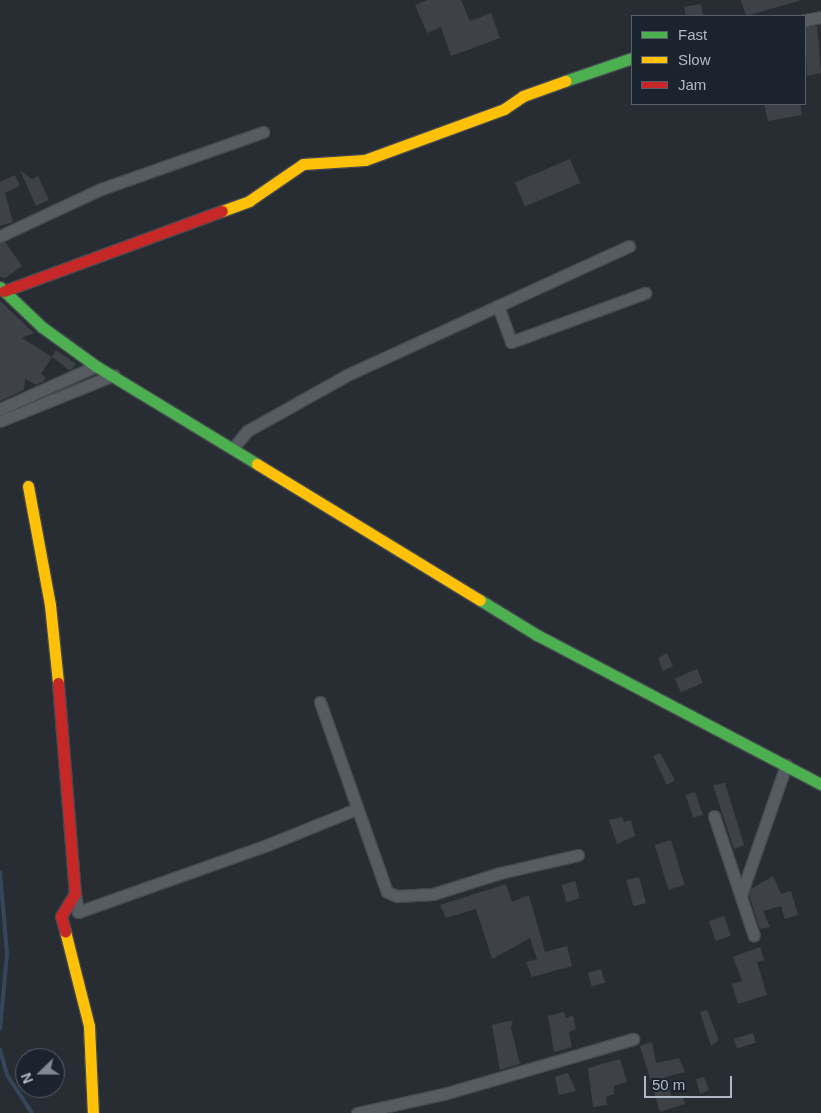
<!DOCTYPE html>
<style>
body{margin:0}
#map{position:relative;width:821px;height:1113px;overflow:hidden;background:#272d33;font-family:Helvetica,sans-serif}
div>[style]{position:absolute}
.stream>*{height:4px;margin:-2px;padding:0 2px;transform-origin:2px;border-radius:2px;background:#35465b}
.building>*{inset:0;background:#3e4248;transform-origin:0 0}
.roads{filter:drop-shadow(1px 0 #45494e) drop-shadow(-1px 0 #45494e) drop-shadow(0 1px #45494e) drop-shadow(0 -1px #45494e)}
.street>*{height:11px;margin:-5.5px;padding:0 5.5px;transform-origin:5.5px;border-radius:5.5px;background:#575b62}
.fast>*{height:11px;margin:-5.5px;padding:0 5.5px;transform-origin:5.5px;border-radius:5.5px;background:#4caf50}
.slow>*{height:11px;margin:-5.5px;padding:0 5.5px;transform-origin:5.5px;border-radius:5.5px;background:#ffc107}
.jam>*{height:11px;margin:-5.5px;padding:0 5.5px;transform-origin:5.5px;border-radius:5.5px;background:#c62828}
span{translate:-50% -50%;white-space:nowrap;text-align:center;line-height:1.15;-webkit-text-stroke:4.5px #1b232e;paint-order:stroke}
.legend{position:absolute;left:631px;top:15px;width:175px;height:90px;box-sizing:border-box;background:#1b232e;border:1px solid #575f6a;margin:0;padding:6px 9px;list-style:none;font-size:15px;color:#b0b9c5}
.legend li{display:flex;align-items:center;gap:10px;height:25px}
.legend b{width:25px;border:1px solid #575f6a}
.north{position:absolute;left:15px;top:1048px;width:50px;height:50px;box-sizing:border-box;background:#1b232e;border:1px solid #575f6a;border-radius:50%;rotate:248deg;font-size:14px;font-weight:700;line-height:20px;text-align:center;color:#b0b9c5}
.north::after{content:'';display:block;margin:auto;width:18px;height:22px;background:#808892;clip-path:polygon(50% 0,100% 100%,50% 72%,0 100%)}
.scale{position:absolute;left:644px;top:1076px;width:88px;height:22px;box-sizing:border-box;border:2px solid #b0b9c5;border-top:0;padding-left:6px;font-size:15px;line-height:18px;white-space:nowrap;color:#b0b9c5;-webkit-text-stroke:4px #1b232e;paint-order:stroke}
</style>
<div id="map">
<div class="stream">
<div style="left:0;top:872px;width:82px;rotate:85.1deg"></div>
<div style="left:7px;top:954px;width:75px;rotate:95.3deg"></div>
<div style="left:0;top:1050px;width:26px;rotate:74deg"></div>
<div style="left:7px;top:1075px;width:45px;rotate:56.7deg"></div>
</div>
<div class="building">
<div style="clip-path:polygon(427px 0,461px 0,470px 21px,491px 13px,500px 38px,451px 56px,441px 27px,427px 33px,415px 5px)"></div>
<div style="clip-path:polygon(741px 0,799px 0,799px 1px,746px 16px)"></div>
<div style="clip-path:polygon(701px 4px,703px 16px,686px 16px,684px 7px)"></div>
<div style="clip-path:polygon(817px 25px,821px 73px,807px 76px,805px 27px)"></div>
<div style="clip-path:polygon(764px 104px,800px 104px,802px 115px,768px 121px)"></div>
<div style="left:570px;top:159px;width:26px;height:60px;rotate:67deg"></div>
<div style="clip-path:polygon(20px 170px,32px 179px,38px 176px,49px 200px,36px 206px)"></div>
<div style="clip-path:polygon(15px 175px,20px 186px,5px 193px,13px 222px,0 226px,0 182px)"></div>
<div style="clip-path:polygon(5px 242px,22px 266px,5px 278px,0 277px,0 243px)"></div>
<div style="clip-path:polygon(0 301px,34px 333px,22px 338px,52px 357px,41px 374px,46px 377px,44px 381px,36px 385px,25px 379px,24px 390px,0 401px)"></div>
<div style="clip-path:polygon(56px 350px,76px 364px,72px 369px,69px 370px,52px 357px)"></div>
<div style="clip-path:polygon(667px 653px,673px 666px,663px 671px,658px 658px)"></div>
<div style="left:697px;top:669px;width:15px;height:24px;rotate:67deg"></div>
<div style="clip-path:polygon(660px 753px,675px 780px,667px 785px,653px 756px)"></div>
<div style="clip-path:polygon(725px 783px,744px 845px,734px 849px,713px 785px)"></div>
<div style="left:695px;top:792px;width:24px;height:10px;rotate:71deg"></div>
<div style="clip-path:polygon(622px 817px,624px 822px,631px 820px,635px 836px,617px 844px,609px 820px)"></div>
<div style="left:671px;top:840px;width:47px;height:17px;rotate:73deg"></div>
<div style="clip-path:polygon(773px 876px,781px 894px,791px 891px,798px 915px,785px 919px,781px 906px,763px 911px,770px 927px,760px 929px,749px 895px,751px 889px)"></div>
<div style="left:639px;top:877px;width:27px;height:13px;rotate:75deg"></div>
<div style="left:575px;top:881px;width:18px;height:14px;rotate:74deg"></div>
<div style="clip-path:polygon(506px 884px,512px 902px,529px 895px,545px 952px,567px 946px,572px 966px,532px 977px,526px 962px,537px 959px,530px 938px,492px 959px,476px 909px,446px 918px,440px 905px)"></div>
<div style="left:724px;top:916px;width:21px;height:16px;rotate:71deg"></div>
<div style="clip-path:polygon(760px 947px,764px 960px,757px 962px,767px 995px,738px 1004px,732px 984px,742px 981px,733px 957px)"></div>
<div style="left:601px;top:969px;width:14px;height:14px;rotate:73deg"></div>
<div style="clip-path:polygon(707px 1010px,719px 1040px,711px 1046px,700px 1012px)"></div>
<div style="clip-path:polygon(564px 1012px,566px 1018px,573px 1015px,576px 1029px,569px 1032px,572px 1047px,554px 1052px,548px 1016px)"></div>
<div style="clip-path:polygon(513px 1020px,511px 1028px,520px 1064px,500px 1070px,492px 1025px)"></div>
<div style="left:753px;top:1033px;width:10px;height:20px;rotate:73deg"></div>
<div style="clip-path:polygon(652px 1042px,656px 1063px,679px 1058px,685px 1072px,665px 1077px,672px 1098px,682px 1095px,685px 1104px,660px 1112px,640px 1046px)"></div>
<div style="clip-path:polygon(620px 1059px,627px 1082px,614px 1086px,614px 1094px,606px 1097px,607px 1105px,593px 1107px,588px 1068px)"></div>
<div style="clip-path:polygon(568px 1073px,576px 1091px,559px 1095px,555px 1077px)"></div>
<div style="clip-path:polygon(704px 1077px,709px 1090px,700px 1094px,696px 1079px)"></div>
</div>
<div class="roads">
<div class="street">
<div style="left:805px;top:20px;width:16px;rotate:-11deg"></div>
<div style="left:0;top:236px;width:111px;rotate:-25deg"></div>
<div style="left:101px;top:189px;width:172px;rotate:-19.4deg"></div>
<div style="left:498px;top:306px;width:38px;rotate:70deg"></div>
<div style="left:511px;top:342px;width:143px;rotate:-20.1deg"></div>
<div style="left:0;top:409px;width:105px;rotate:-24.1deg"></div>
<div style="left:0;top:421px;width:123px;rotate:-22deg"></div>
<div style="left:234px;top:447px;width:21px;rotate:-51deg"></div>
<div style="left:247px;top:431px;width:115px;rotate:-29.2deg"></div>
<div style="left:347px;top:375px;width:310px;rotate:-24.6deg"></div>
<div style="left:320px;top:702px;width:201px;rotate:70.6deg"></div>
<div style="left:387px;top:892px;width:11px;rotate:22deg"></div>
<div style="left:397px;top:896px;width:36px;rotate:-3deg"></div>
<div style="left:433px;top:894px;width:70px;rotate:-17.4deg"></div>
<div style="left:500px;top:873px;width:80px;rotate:-13deg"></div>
<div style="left:714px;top:816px;width:126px;rotate:71.6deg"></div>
<div style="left:75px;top:893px;width:19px;rotate:81deg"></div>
<div style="left:78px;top:912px;width:201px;rotate:-19.5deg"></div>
<div style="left:267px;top:845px;width:96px;rotate:-22deg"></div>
<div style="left:741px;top:895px;width:138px;rotate:-70.9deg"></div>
<div style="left:357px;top:1113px;width:92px;rotate:-12.5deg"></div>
<div style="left:447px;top:1093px;width:194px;rotate:-16.2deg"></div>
</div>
<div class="fast">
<div style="left:565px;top:81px;width:71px;rotate:-18.9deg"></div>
<div style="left:0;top:287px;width:58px;rotate:43.6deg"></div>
<div style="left:42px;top:327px;width:67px;rotate:35.8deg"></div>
<div style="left:96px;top:366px;width:188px;rotate:31.3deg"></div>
<div style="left:480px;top:600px;width:67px;rotate:31.6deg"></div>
<div style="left:537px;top:635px;width:321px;rotate:27.7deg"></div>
</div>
<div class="slow">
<div style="left:222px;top:211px;width:29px;rotate:-20deg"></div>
<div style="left:249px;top:201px;width:65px;rotate:-34.4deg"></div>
<div style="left:303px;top:164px;width:62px;rotate:-3.7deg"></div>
<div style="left:365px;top:160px;width:148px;rotate:-20.1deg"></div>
<div style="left:504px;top:109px;width:23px;rotate:-34deg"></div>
<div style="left:523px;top:96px;width:45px;rotate:-19.7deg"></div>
<div style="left:257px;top:464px;width:261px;rotate:31.4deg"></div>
<div style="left:28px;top:486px;width:121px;rotate:79.5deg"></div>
<div style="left:50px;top:605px;width:78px;rotate:84.1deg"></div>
<div style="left:65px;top:931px;width:98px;rotate:75.8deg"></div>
<div style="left:89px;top:1026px;width:87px;rotate:87.4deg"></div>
</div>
<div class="jam">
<div style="left:4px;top:291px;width:232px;rotate:-20.2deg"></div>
<div style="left:58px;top:683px;width:211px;rotate:85.4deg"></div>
<div style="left:75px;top:893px;width:27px;rotate:121deg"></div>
<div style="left:61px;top:916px;width:16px;rotate:75deg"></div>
</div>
</div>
<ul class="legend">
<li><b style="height:6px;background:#4caf50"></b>Fast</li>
<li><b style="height:6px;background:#ffc107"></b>Slow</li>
<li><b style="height:6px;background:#c62828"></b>Jam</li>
</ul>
<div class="north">N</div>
<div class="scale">50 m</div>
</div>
